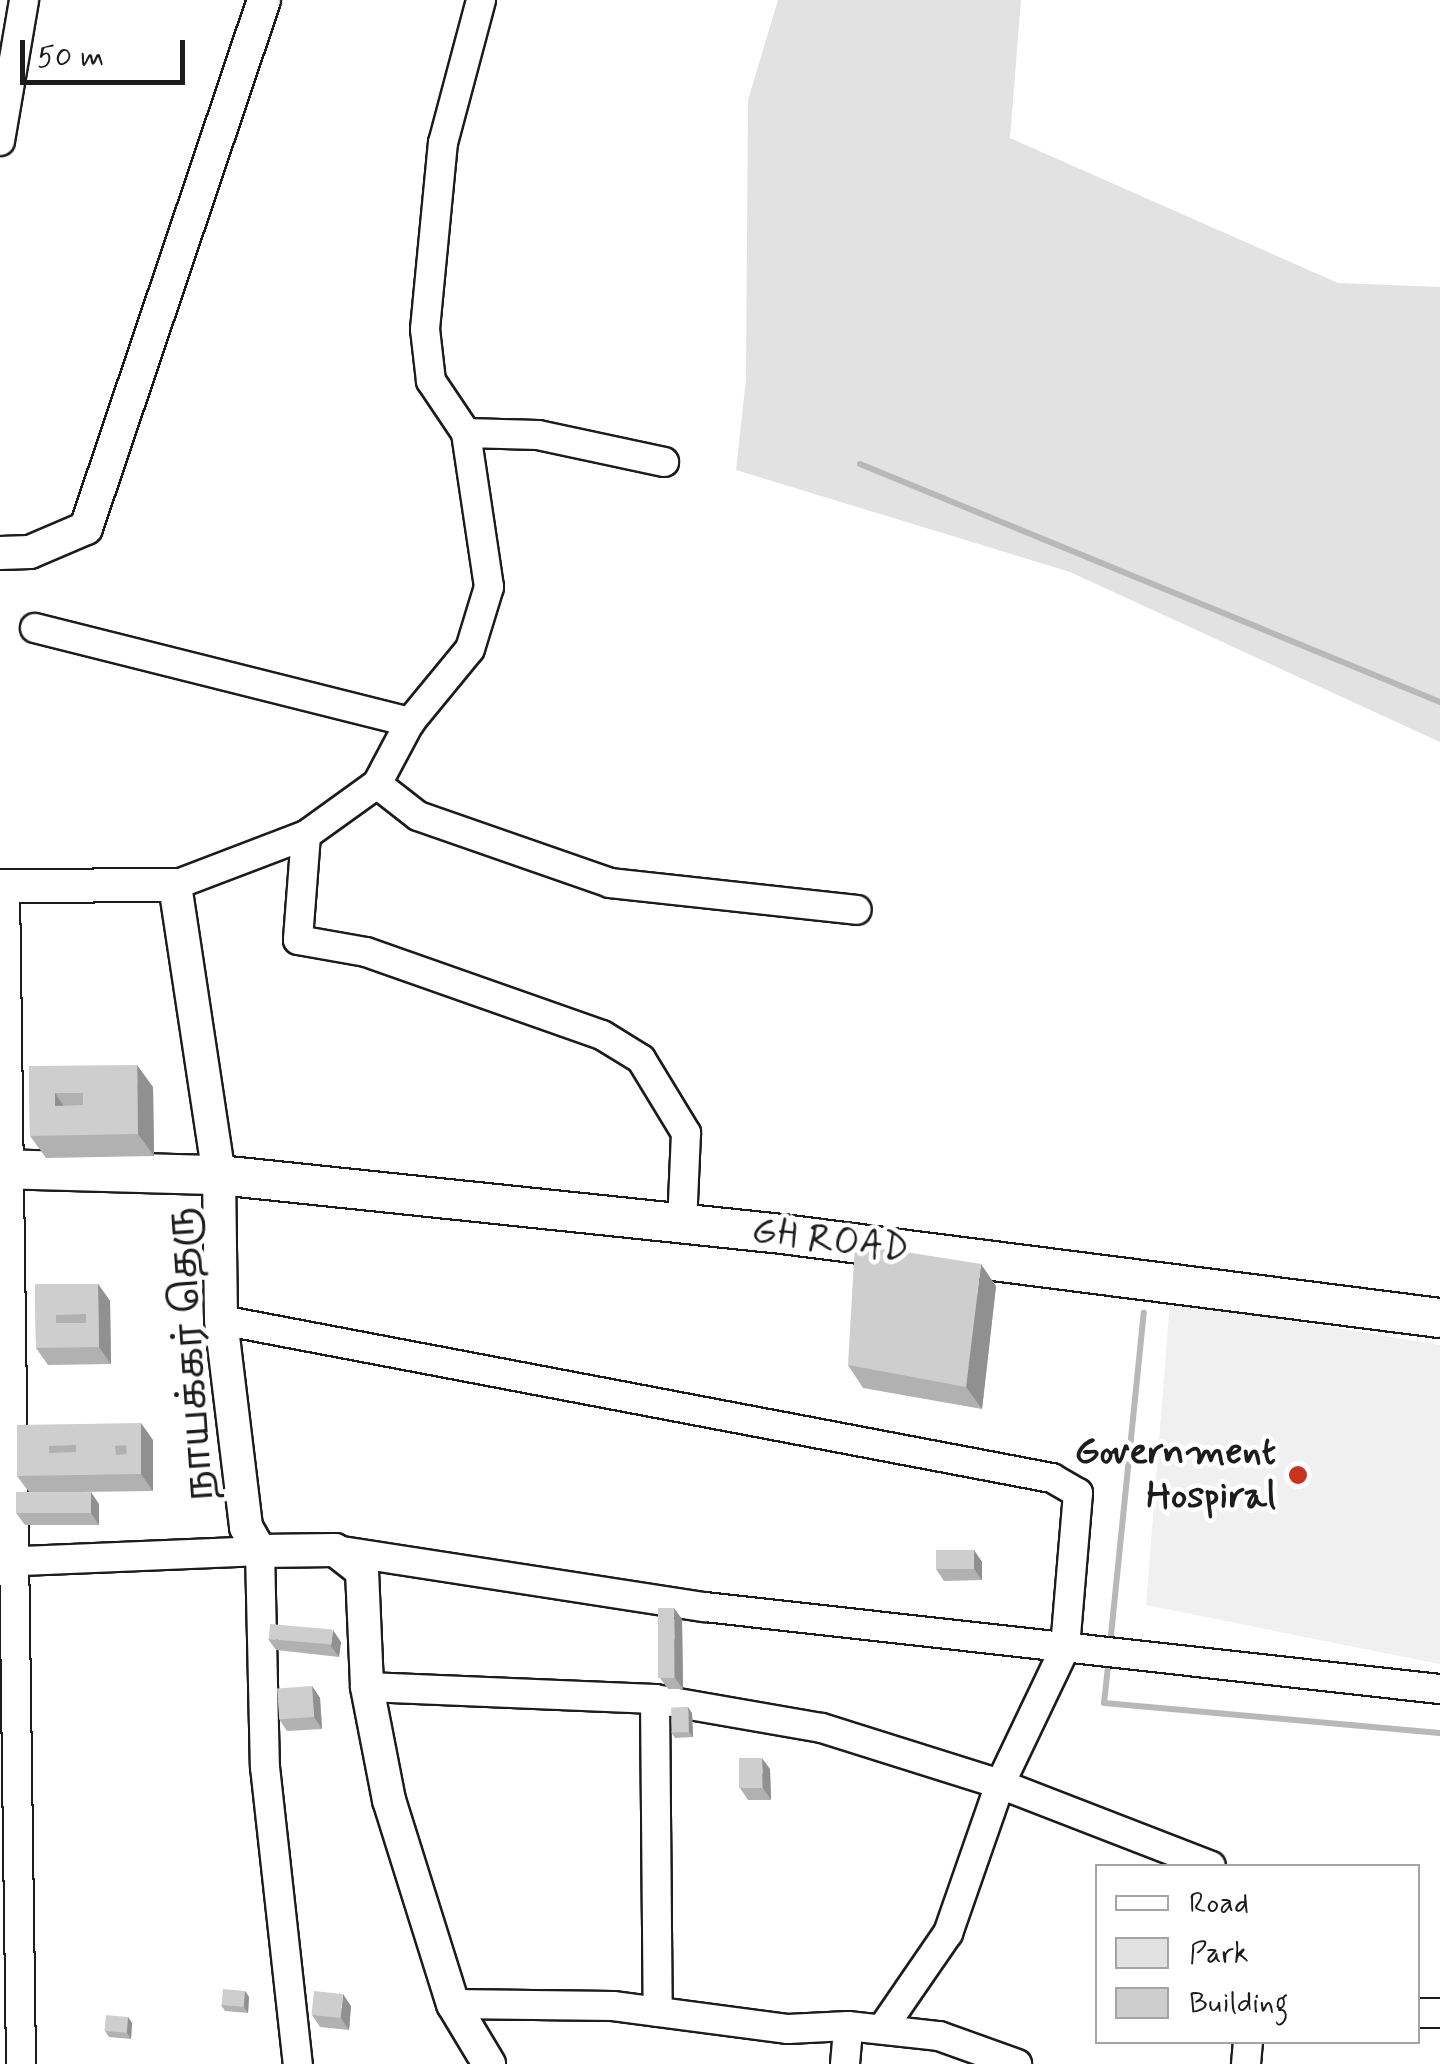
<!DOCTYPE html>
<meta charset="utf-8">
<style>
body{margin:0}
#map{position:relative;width:1440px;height:2064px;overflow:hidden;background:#fff;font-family:Mynerve,"Noto Sans Tamil",sans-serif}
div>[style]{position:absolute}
.built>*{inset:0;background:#f0f0f0}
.green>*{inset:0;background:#e2e2e2}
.stream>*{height:6px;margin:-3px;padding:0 3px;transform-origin:3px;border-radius:3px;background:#b8b8b8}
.roads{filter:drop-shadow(2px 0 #1c1c1c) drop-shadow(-2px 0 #1c1c1c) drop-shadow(0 2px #1c1c1c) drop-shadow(0 -2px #1c1c1c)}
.minor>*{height:28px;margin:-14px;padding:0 14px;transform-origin:14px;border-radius:14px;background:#fff}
.tertiary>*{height:32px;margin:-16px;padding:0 16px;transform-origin:16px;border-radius:16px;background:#fff}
.secondary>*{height:38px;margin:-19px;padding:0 19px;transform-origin:19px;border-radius:19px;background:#fff}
.wall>*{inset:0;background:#b1b1b1}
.shaded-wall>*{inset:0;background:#909090}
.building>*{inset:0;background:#cecece;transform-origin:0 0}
.dots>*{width:28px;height:28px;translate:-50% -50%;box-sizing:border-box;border:5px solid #fff;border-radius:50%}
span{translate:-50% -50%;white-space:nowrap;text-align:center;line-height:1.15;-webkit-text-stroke:9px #fff;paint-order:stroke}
.street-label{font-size:38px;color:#1c1c1c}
.poi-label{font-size:38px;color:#1c1c1c;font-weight:700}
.right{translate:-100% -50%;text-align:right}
.legend{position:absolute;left:1095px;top:1864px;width:325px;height:180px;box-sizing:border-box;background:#fff;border:2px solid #a4a4a4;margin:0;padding:12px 18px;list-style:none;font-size:30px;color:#1c1c1c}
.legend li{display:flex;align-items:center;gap:20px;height:50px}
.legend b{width:50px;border:2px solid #a4a4a4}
.scale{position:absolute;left:20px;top:40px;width:165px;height:45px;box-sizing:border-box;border:5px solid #1c1c1c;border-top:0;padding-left:12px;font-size:30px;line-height:35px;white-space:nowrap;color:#1c1c1c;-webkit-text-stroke:8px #fff;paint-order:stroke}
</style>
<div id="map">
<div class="built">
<div style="clip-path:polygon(1170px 1301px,1440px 1345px,1440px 1664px,1146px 1605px)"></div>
</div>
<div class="green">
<div style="clip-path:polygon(778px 0,1021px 0,1010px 138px,1338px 283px,1440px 287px,1440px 742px,1070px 572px,736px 470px,746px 379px,748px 100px)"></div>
</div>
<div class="stream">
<div style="left:860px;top:464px;width:627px;rotate:22.31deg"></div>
<div style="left:1110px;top:1645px;width:334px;rotate:-84.2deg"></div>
<div style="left:1109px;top:1657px;width:46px;rotate:96.2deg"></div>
<div style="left:1104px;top:1703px;width:337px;rotate:5.1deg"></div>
</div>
<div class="roads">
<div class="minor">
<div style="left:0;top:141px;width:143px;rotate:-80.3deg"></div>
<div style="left:466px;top:433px;width:72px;rotate:1.6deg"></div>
<div style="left:538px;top:435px;width:129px;rotate:12.1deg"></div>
<div style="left:35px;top:628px;width:387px;rotate:14.1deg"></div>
<div style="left:377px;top:784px;width:52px;rotate:38deg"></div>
<div style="left:418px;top:816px;width:203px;rotate:19.2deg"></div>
<div style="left:610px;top:883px;width:248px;rotate:6.2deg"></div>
<div style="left:306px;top:835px;width:87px;rotate:-35.7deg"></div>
<div style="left:377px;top:784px;width:70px;rotate:-62deg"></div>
<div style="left:410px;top:722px;width:94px;rotate:-50.6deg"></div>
<div style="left:470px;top:649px;width:65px;rotate:-73deg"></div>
<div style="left:489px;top:587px;width:156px;rotate:-98.5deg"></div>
<div style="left:466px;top:433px;width:63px;rotate:-123.9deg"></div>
<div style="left:431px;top:381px;width:52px;rotate:-96.6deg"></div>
<div style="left:425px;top:329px;width:187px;rotate:-84.5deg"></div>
<div style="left:443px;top:143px;width:148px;rotate:-75.1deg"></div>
<div style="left:175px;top:885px;width:140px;rotate:-20.9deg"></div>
<div style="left:306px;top:835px;width:105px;rotate:94.4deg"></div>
<div style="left:298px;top:940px;width:69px;rotate:10deg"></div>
<div style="left:366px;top:952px;width:250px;rotate:19.4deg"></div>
<div style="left:602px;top:1035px;width:46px;rotate:31.6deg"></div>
<div style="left:641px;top:1059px;width:87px;rotate:58.7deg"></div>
<div style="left:686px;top:1133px;width:91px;rotate:92.5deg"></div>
<div style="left:5px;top:887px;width:1177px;rotate:89.22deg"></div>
<div style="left:221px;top:1320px;width:846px;rotate:10.77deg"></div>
<div style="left:1052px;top:1478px;width:30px;rotate:30deg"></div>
<div style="left:1078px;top:1493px;width:156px;rotate:94.8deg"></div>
<div style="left:1065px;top:1648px;width:151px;rotate:115.5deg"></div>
<div style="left:1000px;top:1784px;width:158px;rotate:109.2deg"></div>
<div style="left:948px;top:1933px;width:116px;rotate:124.5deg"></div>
<div style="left:335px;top:1550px;width:374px;rotate:8.8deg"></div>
<div style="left:705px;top:1607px;width:740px;rotate:6.37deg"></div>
<div style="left:0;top:1562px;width:260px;rotate:-2.4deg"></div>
<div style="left:260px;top:1551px;width:216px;rotate:88.7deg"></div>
<div style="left:265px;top:1767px;width:299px;rotate:83.7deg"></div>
<div style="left:367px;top:1687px;width:288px;rotate:2.4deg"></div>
<div style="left:655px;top:1699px;width:169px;rotate:9.9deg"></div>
<div style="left:822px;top:1728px;width:187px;rotate:17.5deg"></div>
<div style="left:1000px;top:1784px;width:226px;rotate:21.2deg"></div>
<div style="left:655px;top:1699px;width:313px;rotate:89.5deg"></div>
<div style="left:453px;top:2004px;width:160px;rotate:0.7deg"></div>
<div style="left:613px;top:2006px;width:177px;rotate:7.5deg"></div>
<div style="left:788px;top:2029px;width:60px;rotate:-2.9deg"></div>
<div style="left:848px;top:2026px;width:92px;rotate:6.3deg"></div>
<div style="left:939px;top:2036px;width:83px;rotate:19.7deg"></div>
<div style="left:1418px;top:2013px;width:22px"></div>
<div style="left:845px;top:2064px;width:38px;rotate:-85deg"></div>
<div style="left:1246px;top:2064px;width:22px;rotate:-85deg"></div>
</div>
<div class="tertiary">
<div style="left:0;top:553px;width:30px;rotate:-2deg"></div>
<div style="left:30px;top:552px;width:61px;rotate:-23.2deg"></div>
<div style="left:86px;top:528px;width:557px;rotate:-71.37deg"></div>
<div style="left:0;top:886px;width:175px;rotate:-0.3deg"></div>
<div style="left:175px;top:885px;width:293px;rotate:81.4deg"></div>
<div style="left:219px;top:1175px;width:145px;rotate:89.2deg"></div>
<div style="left:221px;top:1320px;width:209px;rotate:83.1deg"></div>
<div style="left:246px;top:1527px;width:28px;rotate:60deg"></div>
<div style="left:260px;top:1551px;width:75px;rotate:-0.8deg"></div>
<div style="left:335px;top:1550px;width:34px;rotate:38deg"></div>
<div style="left:362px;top:1571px;width:116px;rotate:87.5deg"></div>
<div style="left:367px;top:1687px;width:115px;rotate:79deg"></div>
<div style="left:389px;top:1800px;width:214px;rotate:72.6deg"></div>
<div style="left:453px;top:2004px;width:70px;rotate:59deg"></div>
</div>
<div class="secondary">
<div style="left:0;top:1169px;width:219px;rotate:1.6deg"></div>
<div style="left:219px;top:1175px;width:566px;rotate:5.98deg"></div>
<div style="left:782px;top:1234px;width:663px;rotate:7.28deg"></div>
</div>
</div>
<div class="wall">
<div style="clip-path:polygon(29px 1066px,153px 1087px,154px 1156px,46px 1158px,30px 1136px)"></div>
<div style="clip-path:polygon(35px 1284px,98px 1284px,110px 1301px,111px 1364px,48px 1365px,36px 1348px)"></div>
<div style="clip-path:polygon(996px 1286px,982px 1409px,863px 1388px,848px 1365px)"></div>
<div style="clip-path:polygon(17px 1425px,153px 1440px,153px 1491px,80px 1492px,99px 1504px,99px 1525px,25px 1525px,16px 1513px,29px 1492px,17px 1476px)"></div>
<div style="clip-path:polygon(974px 1550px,982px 1562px,982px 1580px,944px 1581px,936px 1569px)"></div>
<div style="clip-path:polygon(682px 1619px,683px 1689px,668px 1689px,660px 1678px)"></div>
<div style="clip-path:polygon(268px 1639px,341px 1642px,339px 1657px,276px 1650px)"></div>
<div style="clip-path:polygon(312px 1686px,320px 1698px,322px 1729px,287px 1731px,279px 1719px)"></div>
<div style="clip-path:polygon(692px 1713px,693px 1737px,675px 1738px,671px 1732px)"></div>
<div style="clip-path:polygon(770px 1769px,771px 1800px,748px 1800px,740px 1788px)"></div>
<div style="clip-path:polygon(245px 1991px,249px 1997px,248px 2013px,225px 2011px,221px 2005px)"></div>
<div style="clip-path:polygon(351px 2006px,349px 2030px,320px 2027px,312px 2015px)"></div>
<div style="clip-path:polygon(128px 2017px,132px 2023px,131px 2039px,109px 2037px,105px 2031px)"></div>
</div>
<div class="shaded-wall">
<div style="clip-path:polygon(137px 1065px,153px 1087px,154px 1156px,138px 1134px)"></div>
<div style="clip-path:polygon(55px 1093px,70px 1115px,55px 1106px)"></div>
<div style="clip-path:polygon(981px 1264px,996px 1286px,982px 1409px,966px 1387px)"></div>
<div style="clip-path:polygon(98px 1284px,110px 1301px,111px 1364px,99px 1347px)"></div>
<div style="clip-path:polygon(141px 1423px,153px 1440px,153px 1491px,141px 1474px)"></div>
<div style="clip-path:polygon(91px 1492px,99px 1504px,99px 1525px,91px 1513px)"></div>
<div style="clip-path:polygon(974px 1550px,982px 1562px,982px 1580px,974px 1569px)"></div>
<div style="clip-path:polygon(674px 1608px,682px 1619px,683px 1689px,675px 1678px)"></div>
<div style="clip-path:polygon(333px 1630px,341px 1642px,339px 1657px,331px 1646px)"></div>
<div style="clip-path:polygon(312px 1686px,320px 1698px,322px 1729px,314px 1717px)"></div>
<div style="clip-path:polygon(688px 1707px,692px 1713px,693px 1737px,689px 1732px)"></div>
<div style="clip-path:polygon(762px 1758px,770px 1769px,771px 1800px,763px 1788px)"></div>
<div style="clip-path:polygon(245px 1991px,249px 1997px,248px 2013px,244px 2007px)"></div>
<div style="clip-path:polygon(343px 1994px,351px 2006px,349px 2030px,341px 2018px)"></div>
<div style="clip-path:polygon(128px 2017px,132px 2023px,131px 2039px,127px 2033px)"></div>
</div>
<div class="building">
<div style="clip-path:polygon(evenodd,137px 1065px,138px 1134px,30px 1136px,29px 1066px,137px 1065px,55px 1093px,83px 1093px,83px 1105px,55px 1106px,55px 1093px)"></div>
<div style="clip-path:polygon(855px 1244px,981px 1264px,966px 1387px,848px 1365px)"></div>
<div style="clip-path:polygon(evenodd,35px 1284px,98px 1284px,99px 1347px,36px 1348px,35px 1284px,86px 1314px,86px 1323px,56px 1323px,56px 1315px,86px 1314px)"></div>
<div style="clip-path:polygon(evenodd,141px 1423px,141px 1474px,17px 1476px,17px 1425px,141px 1423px,76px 1445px,76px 1452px,49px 1453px,49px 1446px,76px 1445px,141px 1423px,126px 1445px,127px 1454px,116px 1455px,115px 1446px,126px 1445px)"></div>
<div style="left:16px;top:1492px;width:75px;height:21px"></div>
<div style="left:974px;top:1550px;width:19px;height:38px;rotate:90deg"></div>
<div style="left:658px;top:1608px;width:16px;height:70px"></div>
<div style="left:270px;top:1624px;width:63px;height:15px;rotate:5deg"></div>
<div style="left:312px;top:1686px;width:31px;height:35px;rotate:86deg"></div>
<div style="left:688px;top:1707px;width:25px;height:17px;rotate:88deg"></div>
<div style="left:739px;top:1758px;width:23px;height:30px"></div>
<div style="left:223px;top:1989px;width:22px;height:16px;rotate:5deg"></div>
<div style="left:314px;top:1991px;width:29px;height:24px;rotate:6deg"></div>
<div style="left:106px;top:2015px;width:22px;height:16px;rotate:5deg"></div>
</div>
<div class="dots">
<div style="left:1298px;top:1475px;background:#c8321e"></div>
</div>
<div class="street-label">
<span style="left:830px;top:1241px;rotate:7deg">GH ROAD</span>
<span style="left:192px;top:1354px;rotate:-94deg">நாயக்கர் தெரு</span>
</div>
<div class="poi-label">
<span class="right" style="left:1276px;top:1475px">Government<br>Hospiral</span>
</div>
<ul class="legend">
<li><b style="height:12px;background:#fff"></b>Road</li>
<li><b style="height:28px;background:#e2e2e2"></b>Park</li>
<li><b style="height:28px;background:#cecece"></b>Building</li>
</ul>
<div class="scale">50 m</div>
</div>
